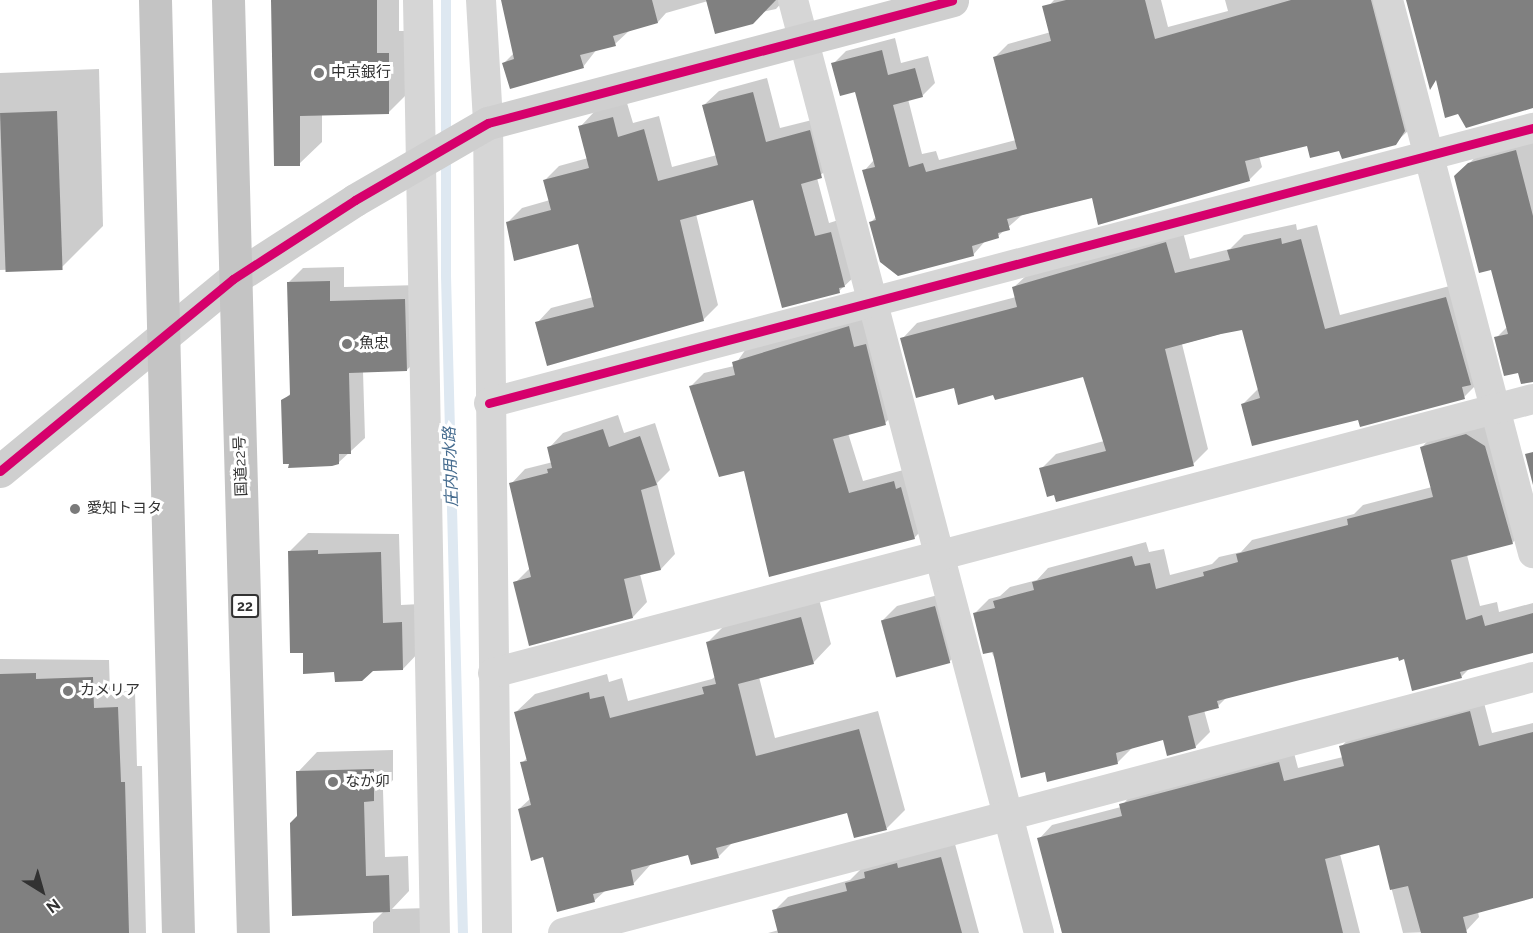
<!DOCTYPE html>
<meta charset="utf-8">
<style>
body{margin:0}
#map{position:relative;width:1533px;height:933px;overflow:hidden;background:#fff;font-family:Raleway,"Noto Sans JP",sans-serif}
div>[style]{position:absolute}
.shadow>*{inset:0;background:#0003}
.stream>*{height:10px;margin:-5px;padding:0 5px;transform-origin:5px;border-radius:5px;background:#dee8f1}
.building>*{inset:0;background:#808080;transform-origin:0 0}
.street>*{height:30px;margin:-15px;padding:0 15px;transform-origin:15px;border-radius:15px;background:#d6d6d6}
.secondary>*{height:33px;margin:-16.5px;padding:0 16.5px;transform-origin:16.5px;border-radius:16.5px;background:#cfcfcf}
.highway>*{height:33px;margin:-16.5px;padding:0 16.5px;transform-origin:16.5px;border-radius:16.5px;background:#c4c4c4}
.cycleway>*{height:9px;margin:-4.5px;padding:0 4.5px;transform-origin:4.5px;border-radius:4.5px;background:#d6006c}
.dots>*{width:16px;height:16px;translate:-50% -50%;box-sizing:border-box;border:3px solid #fff;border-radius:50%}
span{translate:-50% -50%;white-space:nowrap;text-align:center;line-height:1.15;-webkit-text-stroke:6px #fff;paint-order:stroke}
.shield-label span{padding:2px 4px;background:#fff;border:2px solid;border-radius:4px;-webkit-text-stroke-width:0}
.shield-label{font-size:14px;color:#323232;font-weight:700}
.poi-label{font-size:15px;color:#323232}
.left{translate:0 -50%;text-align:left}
.street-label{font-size:15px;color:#323232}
.water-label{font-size:16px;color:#466c8f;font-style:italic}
.north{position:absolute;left:12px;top:861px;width:60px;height:60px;-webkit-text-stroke:4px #fff;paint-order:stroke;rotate:143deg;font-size:16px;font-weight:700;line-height:24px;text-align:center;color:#323232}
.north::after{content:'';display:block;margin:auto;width:21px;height:27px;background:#323232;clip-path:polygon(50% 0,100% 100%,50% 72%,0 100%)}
</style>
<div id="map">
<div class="shadow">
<div style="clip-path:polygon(273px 0,399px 0,399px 31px,411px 31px,411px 90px,388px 113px,322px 114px,322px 142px,299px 164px)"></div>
<div style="clip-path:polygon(503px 0,784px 0,776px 9px,762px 12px,708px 1px,666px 13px,658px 22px,630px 30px,615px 44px,597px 49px,583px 67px,504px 63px,514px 53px)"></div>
<div style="clip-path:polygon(1054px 0,1161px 0,1168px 27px,1228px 11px,1225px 0,1386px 0,1409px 130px,1395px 143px,1340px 149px,1308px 144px,1259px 156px,1262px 167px,1249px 180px,1093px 196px,1022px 215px,998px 236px,986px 240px,973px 255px,871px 222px,876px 217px,864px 171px,874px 160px,856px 90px,833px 64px,846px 51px,895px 38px,901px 63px,928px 56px,935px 83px,922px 96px,908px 99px,922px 154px,936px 151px,939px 160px,1016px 140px,995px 57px,1008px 44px,1051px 32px,1045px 10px)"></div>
<div style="clip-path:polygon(99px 69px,103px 226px,61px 268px,0 270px,0 73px)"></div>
<div style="clip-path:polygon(767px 78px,780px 128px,824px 117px,836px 162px,817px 178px,829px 223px,845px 218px,854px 277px,839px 291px,754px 198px,696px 214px,718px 305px,703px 320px,537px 323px,551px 308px,593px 297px,579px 242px,508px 222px,522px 208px,550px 200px,545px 180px,559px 166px,588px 158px,580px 127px,594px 112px,627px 103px,633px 123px,659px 116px,672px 167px,717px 155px,704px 105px,719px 91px)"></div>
<div style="clip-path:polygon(1533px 137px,1533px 368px,1496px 338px,1508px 326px,1493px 268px,1455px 177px,1486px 147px)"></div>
<div style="clip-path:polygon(1296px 224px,1297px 230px,1317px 225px,1340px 315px,1461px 283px,1479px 382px,1464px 397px,1360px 418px,1243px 404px,1259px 388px,1243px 328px,1182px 344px,1208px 449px,1193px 464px,1041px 469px,1056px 454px,1104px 441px,1084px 375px,994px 393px,955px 387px,902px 339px,917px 323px,1016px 297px,1013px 288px,1029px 273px,1182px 228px,1190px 259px,1230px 249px,1244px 235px)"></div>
<div style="clip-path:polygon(344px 267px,344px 287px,419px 285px,421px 355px,407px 370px,363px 371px,365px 438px,338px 463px,283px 401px,292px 392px,288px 283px,303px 268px)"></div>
<div style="clip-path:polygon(862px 314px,898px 410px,885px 423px,848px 433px,863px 481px,907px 469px,927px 525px,914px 538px,745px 469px,691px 386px,704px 373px,734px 366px,746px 349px)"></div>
<div style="clip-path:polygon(618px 415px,624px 433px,655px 423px,670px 470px,657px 483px,675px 554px,661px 569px,640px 574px,647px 602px,633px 617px,515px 583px,530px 568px,511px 484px,525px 469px,553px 462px,549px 448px,563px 433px)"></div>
<div style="clip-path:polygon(1481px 421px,1499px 431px,1527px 529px,1512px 543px,1467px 555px,1480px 606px,1497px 602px,1499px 612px,1533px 603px,1533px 651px,1470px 668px,1461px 677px,1399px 655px,1228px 696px,1218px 706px,1204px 710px,1210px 732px,1195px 747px,1164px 739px,1133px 747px,1118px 762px,1046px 770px,974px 614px,989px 599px,1000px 596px,1010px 587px,1037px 580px,1048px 568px,1146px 542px,1149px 552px,1164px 549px,1170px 575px,1212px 564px,1219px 557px,1241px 552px,1252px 540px,1354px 514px,1363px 505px,1432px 487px,1422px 447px,1436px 432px)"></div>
<div style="clip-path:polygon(308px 533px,399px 534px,401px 605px,420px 604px,421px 650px,403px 669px,336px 671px,304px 651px,289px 552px)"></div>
<div style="clip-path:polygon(949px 592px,964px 647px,949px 662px,883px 620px,897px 606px)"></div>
<div style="clip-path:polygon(819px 599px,831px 644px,813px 663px,759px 677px,775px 738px,878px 711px,905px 810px,887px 828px,855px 836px,848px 811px,733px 842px,718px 857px,689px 853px,652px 863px,634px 883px,606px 890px,594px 901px,544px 856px,519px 809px,531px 798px,522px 763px,528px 757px,516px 712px,535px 694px,607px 674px,609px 682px,622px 678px,628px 701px,712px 679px,716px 676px,707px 643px,726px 624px)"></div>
<div style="clip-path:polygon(0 659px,109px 660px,110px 692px,135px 691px,137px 766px,142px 766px,146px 933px,0 933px)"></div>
<div style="clip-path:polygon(1483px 699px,1492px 733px,1533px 723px,1533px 885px,1478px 912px,1479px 917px,1466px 931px,1403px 933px,1380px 844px,1340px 854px,1360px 933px,1062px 933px,1039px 839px,1052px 825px,1121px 807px,1134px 791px,1293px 749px,1298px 768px,1343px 757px,1341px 747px,1354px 733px)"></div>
<div style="clip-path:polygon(393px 750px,393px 780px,383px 790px,385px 857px,408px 856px,409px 891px,392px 909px,429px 908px,431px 933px,373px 933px,373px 922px,384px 911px,299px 816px,298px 772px,317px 752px)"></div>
<div style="clip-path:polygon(955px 844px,979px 933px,768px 933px,779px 930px,774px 911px,788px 897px,850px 880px,861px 869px)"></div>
</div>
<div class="stream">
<div style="left:446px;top:0;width:276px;rotate:90deg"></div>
<div style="left:446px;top:276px;width:657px;rotate:88.52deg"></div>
</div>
<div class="building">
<div style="clip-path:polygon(271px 0,377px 0,377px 53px,389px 53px,389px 114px,300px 116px,300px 166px,274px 166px)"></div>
<div style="clip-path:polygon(501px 0,652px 0,658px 23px,613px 36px,616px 46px,580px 55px,584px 68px,510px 89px,502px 63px,514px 59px)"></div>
<div style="clip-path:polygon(706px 0,776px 0,753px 24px,715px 34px)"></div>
<div style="clip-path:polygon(1066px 0,1145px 0,1155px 39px,1291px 0,1371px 0,1405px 131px,1396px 145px,1342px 159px,1339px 151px,1310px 158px,1307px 146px,1245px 161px,1250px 181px,1098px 225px,1092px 198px,1007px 219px,1010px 230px,998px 233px,999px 238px,972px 246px,974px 256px,898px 276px,880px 262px,869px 222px,876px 220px,862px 170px,875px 167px,855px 92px,840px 96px,831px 63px,882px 50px,888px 75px,915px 68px,923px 97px,893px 105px,909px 167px,923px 163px,926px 172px,1017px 149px,993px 57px,1051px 41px,1042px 6px)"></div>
<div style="clip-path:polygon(1406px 0,1533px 0,1533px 108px,1466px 128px,1458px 114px,1445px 118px,1436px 80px,1430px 90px)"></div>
<div style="clip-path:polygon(753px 92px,766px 142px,810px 130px,822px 178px,801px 184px,815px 236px,831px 232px,845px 287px,839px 288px,840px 293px,782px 308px,753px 200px,680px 220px,704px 321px,547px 366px,535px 322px,594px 307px,578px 244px,514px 261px,506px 222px,551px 210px,543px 180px,589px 168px,578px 126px,613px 117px,618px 137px,644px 129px,658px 181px,718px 165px,702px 105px)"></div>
<div style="left:57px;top:111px;width:159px;height:57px;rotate:88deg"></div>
<div style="clip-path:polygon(1516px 150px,1533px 216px,1533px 382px,1521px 384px,1518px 373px,1504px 376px,1494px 337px,1508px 334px,1491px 270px,1479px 273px,1454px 176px,1468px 163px)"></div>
<div style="clip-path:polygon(1281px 238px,1282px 244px,1301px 239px,1325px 329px,1446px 297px,1471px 385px,1462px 387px,1465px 399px,1360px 427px,1358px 420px,1252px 446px,1241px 404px,1260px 398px,1242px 330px,1221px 334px,1165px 349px,1194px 466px,1056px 502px,1054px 495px,1047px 497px,1039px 468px,1106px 451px,1083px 377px,995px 400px,993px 395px,958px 405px,954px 388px,916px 398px,900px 338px,1017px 307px,1012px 287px,1166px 242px,1175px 273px,1230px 260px,1227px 250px)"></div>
<div style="clip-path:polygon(330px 281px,330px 301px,405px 299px,407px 371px,349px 373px,351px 454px,339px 454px,339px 464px,332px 466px,288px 468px,289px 464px,283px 464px,281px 400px,290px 395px,287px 282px)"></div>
<div style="clip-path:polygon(849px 326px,854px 347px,866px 344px,886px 425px,833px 439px,849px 493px,894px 481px,896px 489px,901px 487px,915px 539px,769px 577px,744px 471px,719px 477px,689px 386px,735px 375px,732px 362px)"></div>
<div style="clip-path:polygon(603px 429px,609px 447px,640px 436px,657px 485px,641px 490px,661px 570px,624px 579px,633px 618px,529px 646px,513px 582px,531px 577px,509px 483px,548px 473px,547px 469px,552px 468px,547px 447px)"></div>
<div style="clip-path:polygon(1466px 434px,1485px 446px,1513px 544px,1451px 560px,1466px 620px,1482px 615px,1485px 626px,1533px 613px,1533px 653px,1460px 672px,1462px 678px,1412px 691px,1404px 659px,1399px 661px,1398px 657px,1300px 680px,1217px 701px,1219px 708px,1188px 716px,1196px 748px,1167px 756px,1163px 740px,1116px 753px,1118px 764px,1047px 782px,1045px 772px,1021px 778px,993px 652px,983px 654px,973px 613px,995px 608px,993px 601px,1034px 590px,1032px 582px,1132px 556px,1135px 566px,1150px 563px,1156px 589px,1204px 576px,1203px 572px,1238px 562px,1236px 554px,1348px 525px,1347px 519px,1433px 497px,1420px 447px)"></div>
<div style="clip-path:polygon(1533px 452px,1533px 485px,1525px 454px)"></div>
<div style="clip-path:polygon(318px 550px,318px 554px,381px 552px,383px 623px,402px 622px,403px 670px,373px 671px,362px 681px,335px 682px,334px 672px,303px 674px,303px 653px,290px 653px,288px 551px)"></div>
<div style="left:935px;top:606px;width:59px;height:56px;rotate:75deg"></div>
<div style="clip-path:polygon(801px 617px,814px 664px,738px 684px,756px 756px,859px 729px,887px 830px,854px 838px,847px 813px,716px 848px,719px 858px,691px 865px,688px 855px,631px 870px,634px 885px,593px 894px,595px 902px,557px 912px,543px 857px,531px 861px,518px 809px,531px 805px,520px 762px,527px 761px,514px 712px,589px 692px,590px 699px,604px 696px,610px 718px,704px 694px,702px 687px,716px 684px,706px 642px)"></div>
<div style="clip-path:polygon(36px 673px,36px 679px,93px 677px,94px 708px,118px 707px,121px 782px,125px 782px,129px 933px,0 933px,0 674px)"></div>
<div style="clip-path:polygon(1470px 711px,1479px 746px,1533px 732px,1533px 898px,1463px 917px,1467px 933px,1421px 933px,1408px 886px,1390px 890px,1379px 845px,1325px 859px,1343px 933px,1062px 933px,1037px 838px,1122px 816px,1119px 804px,1279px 762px,1284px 781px,1344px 766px,1339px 746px)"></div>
<div style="clip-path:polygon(374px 769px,374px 801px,364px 802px,366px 876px,389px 875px,390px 912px,292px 916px,290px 823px,297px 816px,296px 771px)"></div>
<div style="clip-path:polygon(941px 857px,962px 933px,778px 933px,772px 910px,847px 891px,845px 883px,865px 878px,864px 872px,897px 863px,898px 868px)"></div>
</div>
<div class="street">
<div style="left:418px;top:0;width:933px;rotate:88.96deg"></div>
<div style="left:481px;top:0;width:123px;rotate:86.7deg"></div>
<div style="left:488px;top:123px;width:810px;rotate:89.36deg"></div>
<div style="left:793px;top:0;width:965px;rotate:75.23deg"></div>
<div style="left:1388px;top:0;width:572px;rotate:75.31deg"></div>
<div style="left:489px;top:403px;width:1080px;rotate:-14.76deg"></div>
<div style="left:493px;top:673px;width:1075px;rotate:-14.76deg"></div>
<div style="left:563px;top:933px;width:1003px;rotate:-14.78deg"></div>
</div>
<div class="secondary">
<div style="left:0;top:471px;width:302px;rotate:-39.5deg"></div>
<div style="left:233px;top:279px;width:145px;rotate:-32.9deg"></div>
<div style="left:355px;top:200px;width:154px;rotate:-30.1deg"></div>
<div style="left:488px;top:123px;width:480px;rotate:-14.8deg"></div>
</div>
<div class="highway">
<div style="left:155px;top:0;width:933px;rotate:88.59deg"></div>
<div style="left:228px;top:0;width:933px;rotate:88.47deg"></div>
</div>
<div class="cycleway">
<div style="left:489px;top:403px;width:1080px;rotate:-14.76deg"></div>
<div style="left:0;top:471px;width:302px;rotate:-39.5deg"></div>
<div style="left:233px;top:279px;width:145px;rotate:-32.9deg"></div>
<div style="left:355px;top:200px;width:154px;rotate:-30.1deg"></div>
<div style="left:488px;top:123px;width:480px;rotate:-14.8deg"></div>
</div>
<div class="dots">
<div style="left:319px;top:73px;background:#7a7a7a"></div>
<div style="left:347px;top:344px;background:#7a7a7a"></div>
<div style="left:75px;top:509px;background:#7a7a7a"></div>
<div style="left:68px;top:691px;background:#7a7a7a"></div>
<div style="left:333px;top:782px;background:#7a7a7a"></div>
</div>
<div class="shield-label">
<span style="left:245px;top:606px">22</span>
</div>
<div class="poi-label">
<span class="left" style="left:331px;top:73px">中京銀行</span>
<span class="left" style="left:359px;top:344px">魚忠</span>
<span class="left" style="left:87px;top:509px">愛知トヨタ</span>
<span class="left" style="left:80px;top:691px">カメリア</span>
<span class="left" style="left:345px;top:782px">なか卯</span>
</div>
<div class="street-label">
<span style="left:241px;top:466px;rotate:-92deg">国道22号</span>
</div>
<div class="water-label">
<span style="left:451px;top:467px;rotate:-92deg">庄内用水路</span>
</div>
<div class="north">N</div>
</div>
